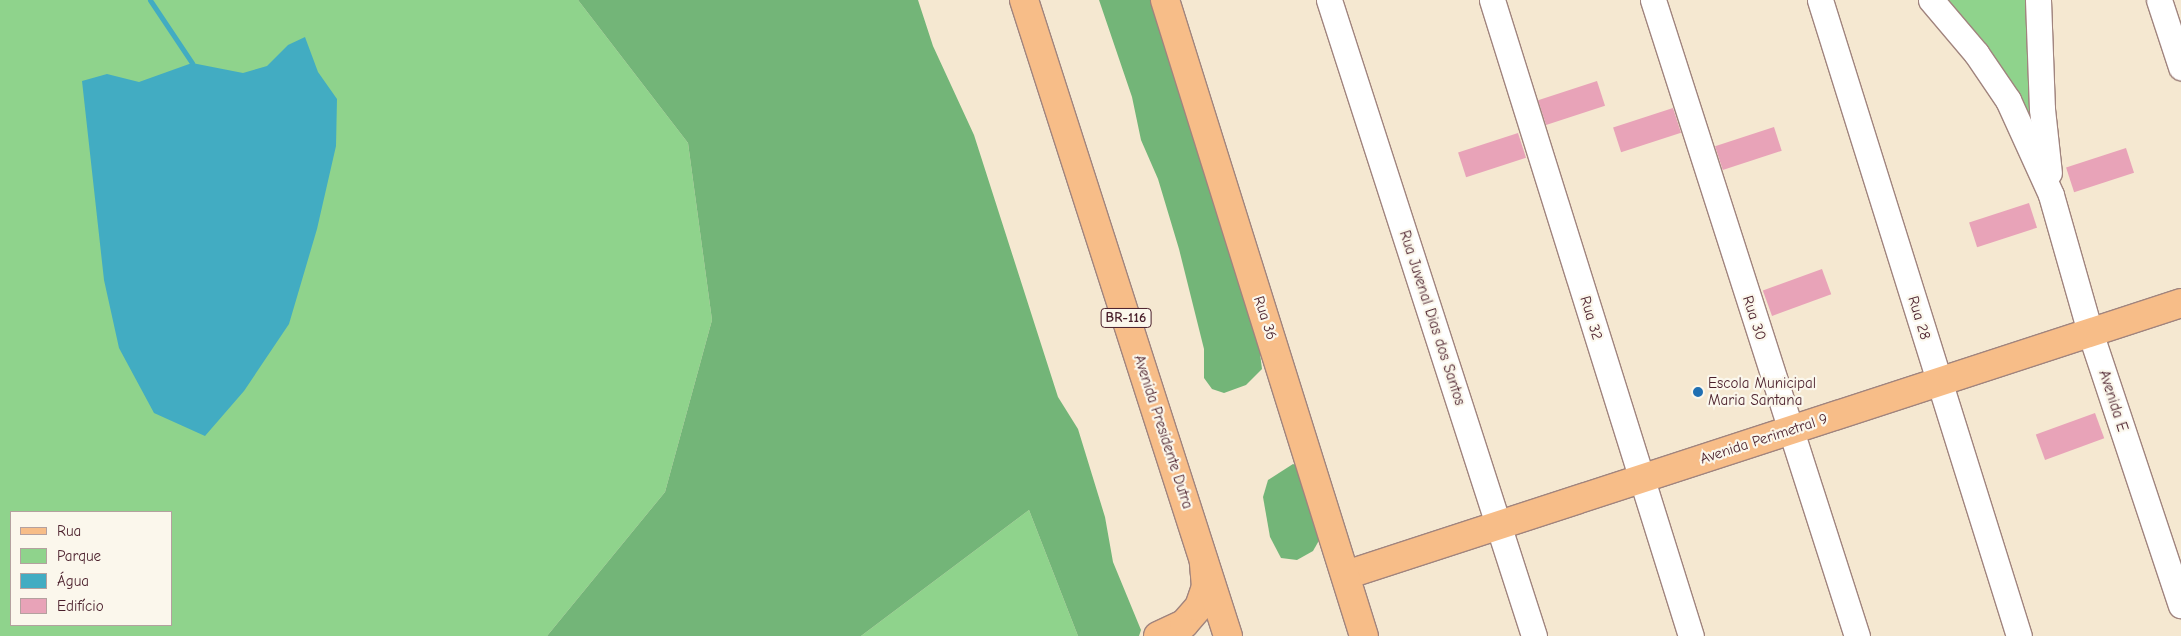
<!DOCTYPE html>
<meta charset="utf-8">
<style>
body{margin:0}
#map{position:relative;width:2181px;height:636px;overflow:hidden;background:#f5e8d1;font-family:"Comic Neue",sans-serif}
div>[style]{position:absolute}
.green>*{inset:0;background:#8fd38c}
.forest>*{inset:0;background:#73b578}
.water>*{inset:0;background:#42acc2}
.stream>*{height:5px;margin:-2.5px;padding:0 2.5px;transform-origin:2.5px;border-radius:2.5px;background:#42acc2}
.building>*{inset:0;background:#e8a3b8;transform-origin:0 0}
.roads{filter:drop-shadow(1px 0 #a0847e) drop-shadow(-1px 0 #a0847e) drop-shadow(0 1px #a0847e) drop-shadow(0 -1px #a0847e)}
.minor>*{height:25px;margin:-12.5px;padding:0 12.5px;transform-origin:12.5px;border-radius:12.5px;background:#fff}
.major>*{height:28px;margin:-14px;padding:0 14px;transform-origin:14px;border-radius:14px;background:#f7bd88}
.highway>*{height:28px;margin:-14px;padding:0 14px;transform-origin:14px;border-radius:14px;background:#f7bd88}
.dots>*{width:14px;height:14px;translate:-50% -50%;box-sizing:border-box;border:2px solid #fbf7ec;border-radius:50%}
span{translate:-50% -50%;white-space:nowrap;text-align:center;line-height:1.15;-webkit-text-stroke:4.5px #fbf7ec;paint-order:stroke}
.shield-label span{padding:1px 4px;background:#fbf7ec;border:1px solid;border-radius:4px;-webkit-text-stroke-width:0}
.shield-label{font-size:14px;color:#4a1f2b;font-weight:700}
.street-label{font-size:15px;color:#4a1f2b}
.poi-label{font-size:15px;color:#4a1f2b}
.left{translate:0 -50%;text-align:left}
.legend{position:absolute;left:10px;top:511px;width:162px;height:115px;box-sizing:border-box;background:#fbf7ec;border:1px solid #b4a19f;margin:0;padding:6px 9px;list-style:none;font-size:15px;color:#4a1f2b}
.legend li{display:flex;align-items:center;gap:10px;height:25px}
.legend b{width:25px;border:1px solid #b4a19f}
</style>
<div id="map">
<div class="green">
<div style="clip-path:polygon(evenodd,0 0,578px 0,688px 143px,712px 320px,665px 492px,547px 636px,0 636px,0 0,11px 512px,171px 512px,171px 625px,11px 625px,11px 512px)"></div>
<div style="clip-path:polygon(1946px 0,2025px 0,2036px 142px,2008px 78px,1983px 40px)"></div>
<div style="clip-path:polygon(1029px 510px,1078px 636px,861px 636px)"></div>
</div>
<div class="forest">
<div style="clip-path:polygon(578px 0,918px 0,933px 46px,974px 135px,1058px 397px,1078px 429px,1105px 517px,1113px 562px,1141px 630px,1139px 636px,1078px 636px,1029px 510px,861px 636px,547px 636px,665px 492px,712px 320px,688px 143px)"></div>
<div style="clip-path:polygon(1099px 0,1156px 0,1251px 282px,1262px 369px,1246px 385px,1224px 393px,1212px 389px,1204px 378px,1204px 349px,1179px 249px,1158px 179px,1141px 140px,1132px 97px)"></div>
<div style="clip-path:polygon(1293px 464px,1309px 471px,1329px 523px,1313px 551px,1297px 560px,1281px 558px,1270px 537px,1263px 497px,1268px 480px)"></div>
</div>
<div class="water">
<div style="clip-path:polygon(305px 37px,318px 72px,337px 99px,336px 146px,317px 229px,289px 324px,244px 391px,205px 436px,154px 413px,119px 348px,104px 280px,82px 81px,107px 74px,139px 82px,192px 63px,243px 73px,267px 66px,288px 45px)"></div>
</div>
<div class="stream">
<div style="left:150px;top:0;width:76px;rotate:56.3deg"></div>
</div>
<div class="building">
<div style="left:1597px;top:81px;width:26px;height:62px;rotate:72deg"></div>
<div style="left:1673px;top:108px;width:26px;height:63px;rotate:72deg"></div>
<div style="left:1774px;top:127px;width:25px;height:62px;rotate:72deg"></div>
<div style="left:1518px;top:133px;width:26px;height:63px;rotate:72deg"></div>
<div style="left:2126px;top:148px;width:26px;height:63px;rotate:72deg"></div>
<div style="left:2029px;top:203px;width:26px;height:63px;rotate:72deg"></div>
<div style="left:1822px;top:269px;width:27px;height:63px;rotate:70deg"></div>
<div style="left:2095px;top:413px;width:27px;height:63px;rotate:70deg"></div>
</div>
<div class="roads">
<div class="minor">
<div style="left:1329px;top:0;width:668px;rotate:72.13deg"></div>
<div style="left:1492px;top:0;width:666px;rotate:72.63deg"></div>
<div style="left:1653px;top:0;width:668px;rotate:72.22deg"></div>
<div style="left:1820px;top:0;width:666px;rotate:72.63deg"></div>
<div style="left:1931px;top:0;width:70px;rotate:49.7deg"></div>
<div style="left:1976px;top:53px;width:57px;rotate:55.8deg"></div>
<div style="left:2008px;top:100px;width:104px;rotate:65.6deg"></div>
<div style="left:2051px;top:195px;width:142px;rotate:74.1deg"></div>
<div style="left:2090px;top:332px;width:288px;rotate:71.6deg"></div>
<div style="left:2038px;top:0;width:109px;rotate:87.9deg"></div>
<div style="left:2042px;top:109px;width:64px;rotate:83.8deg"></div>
<div style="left:2159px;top:0;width:71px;rotate:71.8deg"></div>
</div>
<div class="major">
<div style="left:1346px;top:575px;width:878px;rotate:-18.04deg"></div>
<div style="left:1158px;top:636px;width:29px;rotate:-25deg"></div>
<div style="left:1184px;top:624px;width:23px;rotate:-49deg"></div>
<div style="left:1199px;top:607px;width:21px;rotate:-71deg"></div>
<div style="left:1206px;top:587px;width:25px;rotate:-95deg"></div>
</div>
<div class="highway">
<div style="left:1024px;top:0;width:668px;rotate:72.22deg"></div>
<div style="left:1165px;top:0;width:666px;rotate:72.63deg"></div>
</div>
</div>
<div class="dots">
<div style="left:1698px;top:392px;background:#1f6fb2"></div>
</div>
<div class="shield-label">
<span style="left:1126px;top:318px">BR-116</span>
</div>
<div class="street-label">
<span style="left:1265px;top:318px;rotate:72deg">Rua 36</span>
<span style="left:1432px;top:318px;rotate:72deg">Rua Juvenal Dias dos Santos</span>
<span style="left:1591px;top:318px;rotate:73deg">Rua 32</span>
<span style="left:1754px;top:318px;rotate:72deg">Rua 30</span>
<span style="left:1919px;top:318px;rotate:73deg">Rua 28</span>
<span style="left:2113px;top:401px;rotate:72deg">Avenida E</span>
<span style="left:1163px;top:432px;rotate:72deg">Avenida Presidente Dutra</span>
<span style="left:1764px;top:439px;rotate:-18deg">Avenida Perimetral 9</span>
</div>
<div class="poi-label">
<span class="left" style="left:1708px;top:392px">Escola Municipal<br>Maria Santana</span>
</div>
<ul class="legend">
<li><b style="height:6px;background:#f7bd88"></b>Rua</li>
<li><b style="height:14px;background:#8fd38c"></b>Parque</li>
<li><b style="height:14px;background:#42acc2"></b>Água</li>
<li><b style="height:14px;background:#e8a3b8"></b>Edifício</li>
</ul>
</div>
